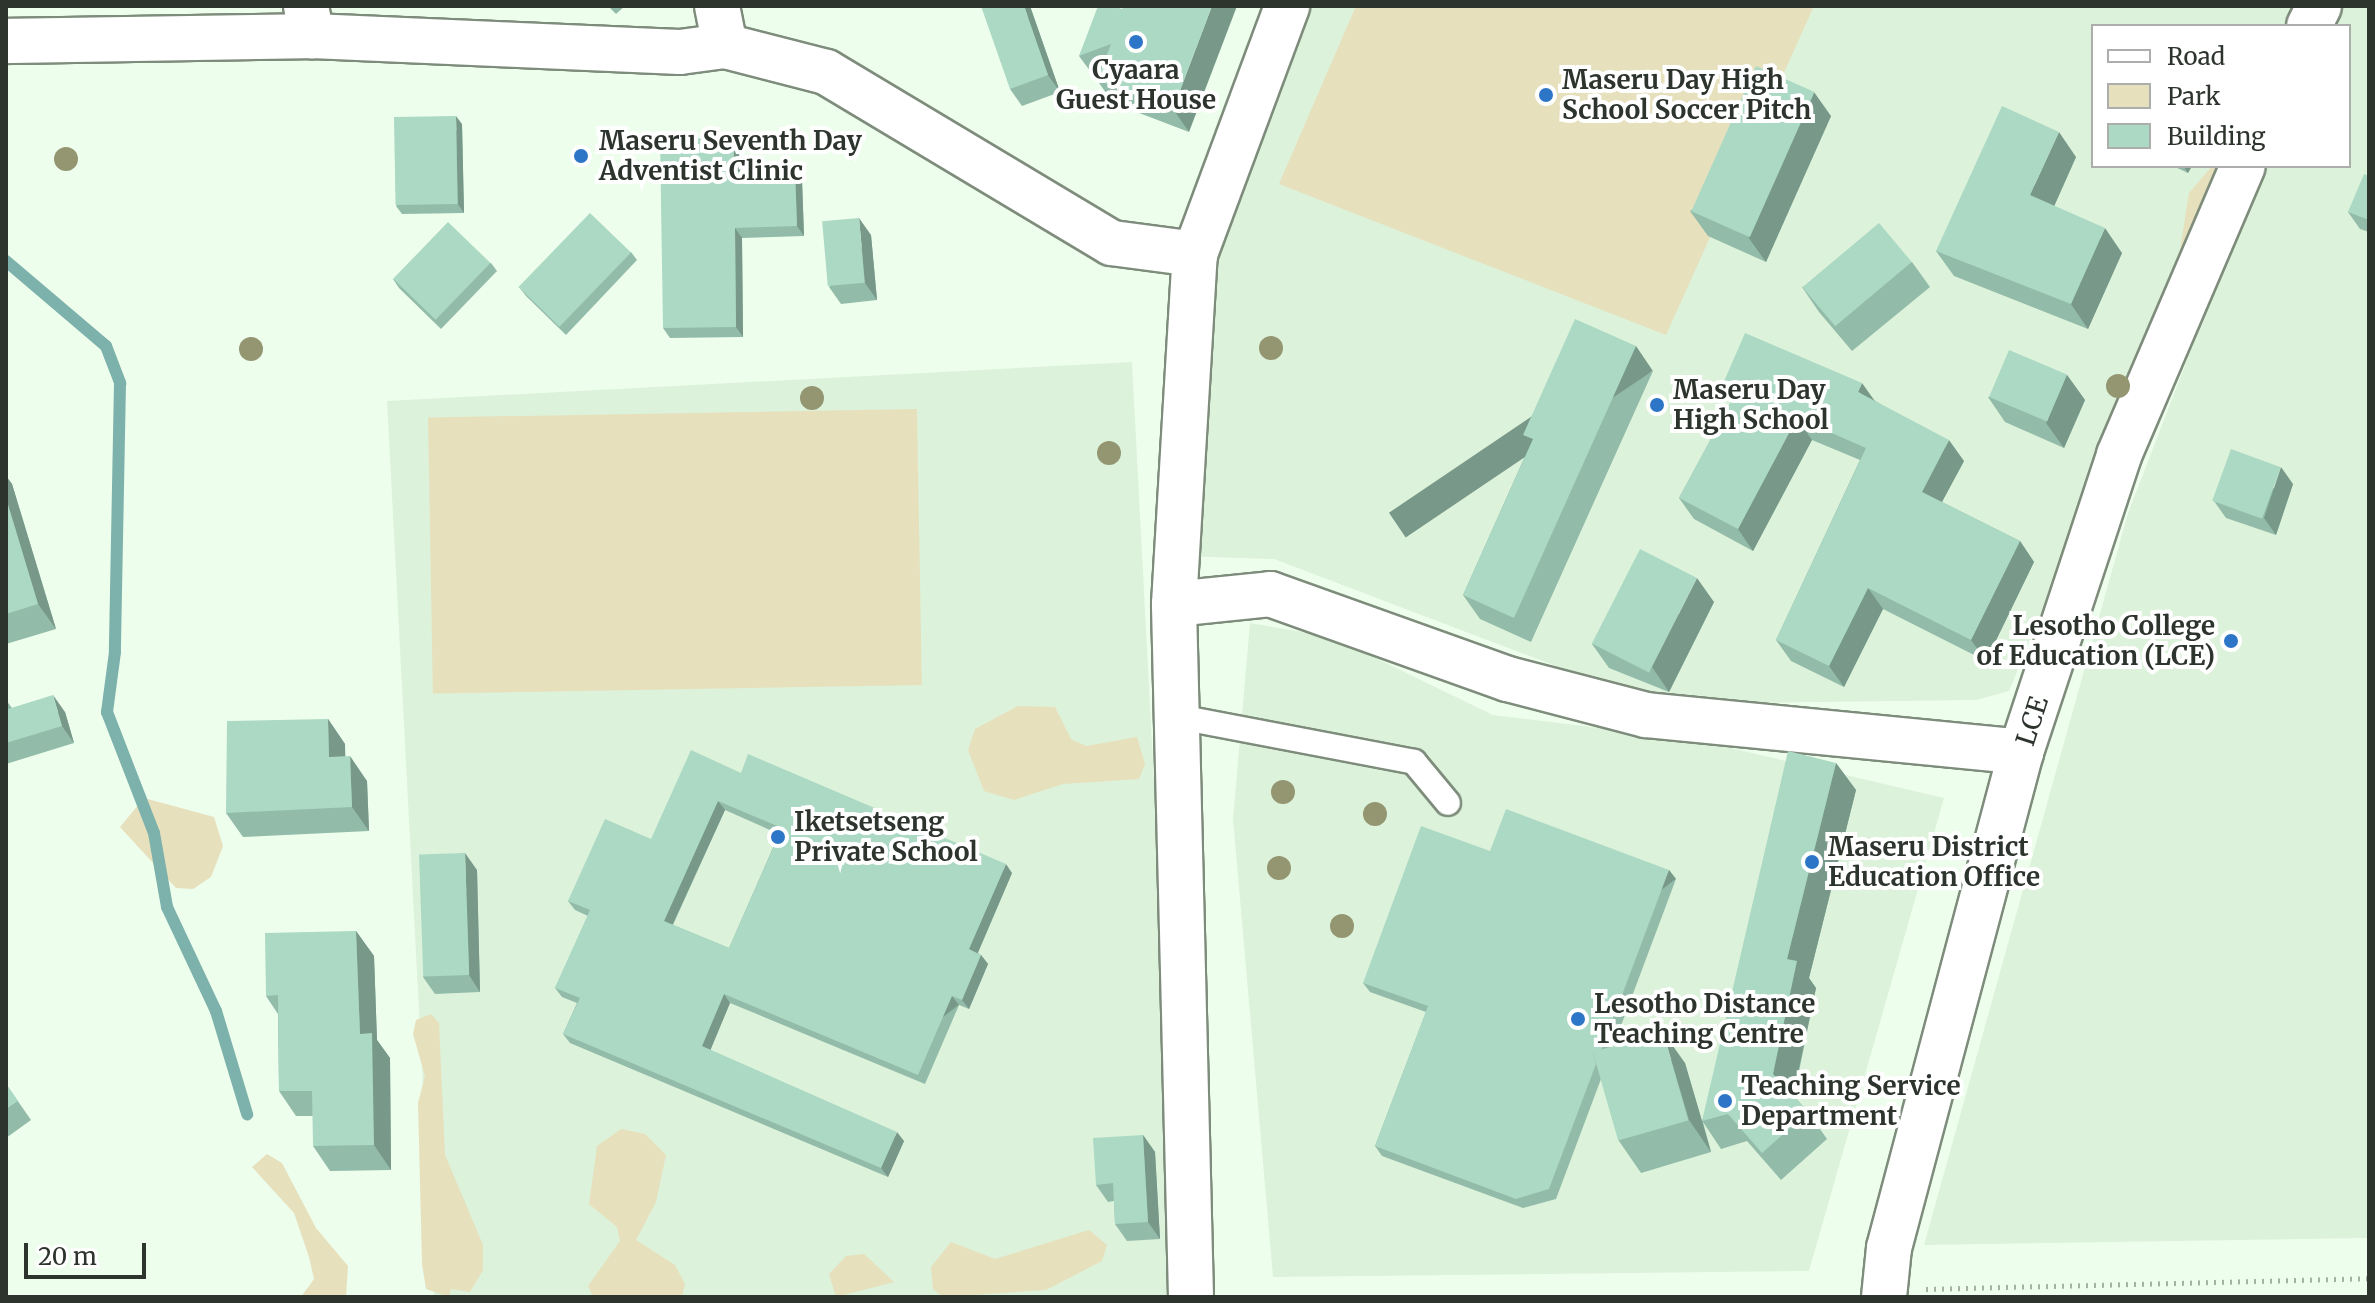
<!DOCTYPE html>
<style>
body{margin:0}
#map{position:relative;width:2375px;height:1303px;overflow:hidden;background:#eefeec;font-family:Merriweather,serif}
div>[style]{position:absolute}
.built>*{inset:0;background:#ddf2da;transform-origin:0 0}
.green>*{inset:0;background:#e6e0bd;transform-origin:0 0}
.stream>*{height:12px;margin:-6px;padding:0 6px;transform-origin:6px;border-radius:6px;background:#7db1ab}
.path>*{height:5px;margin-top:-2.5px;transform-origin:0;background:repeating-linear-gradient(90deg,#a5b1a3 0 2px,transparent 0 8px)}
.roads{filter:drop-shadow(2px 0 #7e8c7c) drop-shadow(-2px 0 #7e8c7c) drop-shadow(0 2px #7e8c7c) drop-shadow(0 -2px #7e8c7c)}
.lane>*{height:24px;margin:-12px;padding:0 12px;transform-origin:12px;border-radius:12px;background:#fff}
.street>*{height:44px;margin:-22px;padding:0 22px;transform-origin:22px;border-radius:22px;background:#fff}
.secondary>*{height:44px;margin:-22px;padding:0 22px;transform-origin:22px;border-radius:22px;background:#fff}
.trees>*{width:24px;height:24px;margin:-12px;border-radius:50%;background:#949672}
.wall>*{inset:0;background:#93bba9}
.shaded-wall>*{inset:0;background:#789889;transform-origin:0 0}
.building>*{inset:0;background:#abd9c4;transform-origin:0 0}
.dots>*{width:22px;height:22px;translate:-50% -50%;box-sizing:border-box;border:4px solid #fff;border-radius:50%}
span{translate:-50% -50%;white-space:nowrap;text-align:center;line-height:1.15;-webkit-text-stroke:8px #fff;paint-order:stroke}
.poi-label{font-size:26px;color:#2d342d;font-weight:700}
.left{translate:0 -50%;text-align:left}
.right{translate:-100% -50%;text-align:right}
.street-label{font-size:26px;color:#2d342d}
.frame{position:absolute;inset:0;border:8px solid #2d342d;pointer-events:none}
.legend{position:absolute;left:2091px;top:24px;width:260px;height:144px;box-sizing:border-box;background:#fff;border:2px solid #abaeab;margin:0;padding:10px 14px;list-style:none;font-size:24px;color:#2d342d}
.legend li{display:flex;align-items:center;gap:16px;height:40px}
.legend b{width:40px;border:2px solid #abaeab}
.scale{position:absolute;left:24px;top:1243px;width:122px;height:36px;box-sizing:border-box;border:4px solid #2d342d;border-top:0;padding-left:10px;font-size:24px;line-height:28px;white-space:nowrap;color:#2d342d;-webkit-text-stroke:6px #fff;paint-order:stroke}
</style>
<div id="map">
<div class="built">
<div style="clip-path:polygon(1287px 6px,2302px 6px,2292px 26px,2093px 26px,2093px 166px,2229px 166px,2009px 691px,1976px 700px,1656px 704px,1274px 559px,1176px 556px,1195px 254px)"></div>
<div style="clip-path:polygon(2341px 6px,2369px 6px,2369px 1238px,1924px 1245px,2128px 513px,2262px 166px,2349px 166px,2349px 26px,2330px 26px)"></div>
<div style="left:1132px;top:362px;width:936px;height:746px;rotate:87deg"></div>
<div style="clip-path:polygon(1250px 623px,1332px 637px,1493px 715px,1692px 739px,1944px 798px,1809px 1271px,1273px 1277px,1233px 819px)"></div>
</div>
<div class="green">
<div style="clip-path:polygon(1356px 6px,1814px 6px,1666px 335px,1279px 184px)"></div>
<div style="clip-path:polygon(2212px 166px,2231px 166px,2187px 260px,2180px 250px,2189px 193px)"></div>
<div style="left:917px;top:409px;width:276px;height:489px;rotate:89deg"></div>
<div style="clip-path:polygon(1018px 706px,1055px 707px,1071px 739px,1086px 746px,1137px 737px,1145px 764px,1139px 779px,1063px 784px,1014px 800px,984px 791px,968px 750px,975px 729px)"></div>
<div style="clip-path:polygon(144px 798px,214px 817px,223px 846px,211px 877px,193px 889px,176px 888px,120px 827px)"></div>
<div style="clip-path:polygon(431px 1014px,439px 1023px,445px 1155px,483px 1245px,483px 1270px,470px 1292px,451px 1289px,449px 1297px,426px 1289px,422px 1264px,418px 1103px,425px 1076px,413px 1034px,416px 1020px)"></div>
<div style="clip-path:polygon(621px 1129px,645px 1134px,666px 1155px,656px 1202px,636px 1240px,675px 1265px,685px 1284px,682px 1297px,593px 1297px,588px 1286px,620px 1241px,617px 1227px,589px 1204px,597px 1146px)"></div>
<div style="clip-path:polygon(267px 1154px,282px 1163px,316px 1228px,348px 1266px,346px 1297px,301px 1297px,314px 1279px,309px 1257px,294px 1213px,252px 1167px)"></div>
<div style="clip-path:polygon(1089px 1230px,1107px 1245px,1102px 1261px,1046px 1290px,943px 1297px,933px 1289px,931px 1267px,951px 1242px,995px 1259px)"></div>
<div style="clip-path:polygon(864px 1254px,894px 1282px,836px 1297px,829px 1274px,846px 1256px)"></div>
</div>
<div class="stream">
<div style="left:6px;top:261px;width:131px;rotate:40.4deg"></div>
<div style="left:106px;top:346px;width:40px;rotate:69deg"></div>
<div style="left:120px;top:383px;width:269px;rotate:91.1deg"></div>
<div style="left:115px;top:652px;width:61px;rotate:97.6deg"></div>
<div style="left:107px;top:712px;width:130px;rotate:68.8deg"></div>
<div style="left:154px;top:833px;width:75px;rotate:80deg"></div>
<div style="left:167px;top:907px;width:115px;rotate:64.8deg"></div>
<div style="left:216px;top:1011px;width:108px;rotate:73.2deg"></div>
</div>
<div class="path">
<div style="left:1926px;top:1289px;width:443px;rotate:-1.4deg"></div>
</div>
<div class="roads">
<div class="lane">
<div style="left:1179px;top:717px;width:239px;rotate:10.8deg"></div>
<div style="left:1414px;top:762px;width:53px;rotate:50.3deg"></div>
</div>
<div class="street">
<div style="left:306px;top:6px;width:31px;rotate:79deg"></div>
<div style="left:312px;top:36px;width:368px;rotate:2.5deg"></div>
<div style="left:680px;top:52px;width:45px;rotate:-7.6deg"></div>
<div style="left:725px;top:46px;width:104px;rotate:14.4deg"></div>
<div style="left:826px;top:72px;width:333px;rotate:30.9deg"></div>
<div style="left:1112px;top:243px;width:84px;rotate:7.5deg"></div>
<div style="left:717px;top:6px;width:41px;rotate:78.7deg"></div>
<div style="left:2309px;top:26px;width:22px;rotate:-63deg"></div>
<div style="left:6px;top:41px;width:306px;rotate:-0.9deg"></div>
<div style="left:1174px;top:604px;width:97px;rotate:-5.9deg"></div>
<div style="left:1270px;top:594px;width:253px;rotate:19.7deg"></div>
<div style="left:1508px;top:679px;width:143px;rotate:14.6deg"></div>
<div style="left:1646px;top:715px;width:377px;rotate:5.6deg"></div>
<div style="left:1884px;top:1297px;width:49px;rotate:-84.2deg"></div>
<div style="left:1889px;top:1248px;width:513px;rotate:-75.1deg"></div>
<div style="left:2021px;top:752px;width:313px;rotate:-71.7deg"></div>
<div style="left:2119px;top:455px;width:314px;rotate:-66.8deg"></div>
</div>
<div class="secondary">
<div style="left:1191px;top:1297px;width:693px;rotate:-91.41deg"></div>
<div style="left:1174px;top:604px;width:351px;rotate:-86.6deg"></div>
<div style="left:1195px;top:254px;width:265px;rotate:-69.6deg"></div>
</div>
</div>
<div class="trees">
<div style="left:66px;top:159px"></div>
<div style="left:1271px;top:348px"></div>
<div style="left:251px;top:349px"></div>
<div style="left:2118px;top:386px"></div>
<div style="left:812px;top:398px"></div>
<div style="left:1109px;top:453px"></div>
<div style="left:1283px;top:792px"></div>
<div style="left:1375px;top:814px"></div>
<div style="left:1279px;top:868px"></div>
<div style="left:1342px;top:926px"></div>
</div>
<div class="wall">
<div style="clip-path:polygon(608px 6px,625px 6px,616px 14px)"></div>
<div style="clip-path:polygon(1030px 6px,1060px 92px,1022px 106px,1010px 89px)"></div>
<div style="clip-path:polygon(1113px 6px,1189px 132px,1113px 103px,1097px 80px,1098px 78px,1096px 79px,1079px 56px)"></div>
<div style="clip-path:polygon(1831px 116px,1766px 262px,1708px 236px,1690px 211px)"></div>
<div style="clip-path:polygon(462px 124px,464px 213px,402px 214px,396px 206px)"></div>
<div style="clip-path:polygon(740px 148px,741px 172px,795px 170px,802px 180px,804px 236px,742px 238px,743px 337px,670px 338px,663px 328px)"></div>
<div style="clip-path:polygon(2076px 157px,2054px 206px,2122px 253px,2088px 329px,1954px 276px,1936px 251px)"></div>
<div style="clip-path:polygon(2173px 166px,2192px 166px,2188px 173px)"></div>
<div style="clip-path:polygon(2369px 176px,2369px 232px,2360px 229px,2348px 212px)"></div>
<div style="clip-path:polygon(871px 235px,877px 300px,841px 304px,829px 287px)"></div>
<div style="clip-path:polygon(631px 252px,637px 260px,566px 335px,526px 296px,519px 287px)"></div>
<div style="clip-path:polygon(1912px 262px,1930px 287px,1852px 351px,1819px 312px,1802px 287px)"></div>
<div style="clip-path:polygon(491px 263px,497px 271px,441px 329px,399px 288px,393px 279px)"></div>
<div style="clip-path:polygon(1653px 371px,1531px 642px,1480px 619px,1463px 595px,1530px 445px,1523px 435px)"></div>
<div style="clip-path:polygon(2067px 375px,2085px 400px,2064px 448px,2005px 422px,1988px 397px)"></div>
<div style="clip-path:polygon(1722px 386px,1874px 400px,1964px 461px,1942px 502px,2020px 541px,2034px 562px,1986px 661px,1883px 609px,1844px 687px,1791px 661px,1776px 640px,1860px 460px,1812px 440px,1753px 551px,1694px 519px,1679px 498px,1732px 400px)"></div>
<div style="clip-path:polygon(6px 476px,12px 484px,56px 629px,6px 644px)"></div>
<div style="clip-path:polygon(2293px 484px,2276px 535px,2226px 518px,2214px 501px)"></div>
<div style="clip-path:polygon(1714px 602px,1669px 692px,1609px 668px,1592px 644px)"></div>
<div style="clip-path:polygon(6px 700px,12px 708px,65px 712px,74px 743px,6px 764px)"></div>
<div style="clip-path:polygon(328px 719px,345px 744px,345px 756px,367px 781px,369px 831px,243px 837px,226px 813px)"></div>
<div style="clip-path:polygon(1836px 763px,1856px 790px,1809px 978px,1816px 988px,1794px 1096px,1808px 1112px,1827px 1139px,1781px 1180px,1747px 1141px,1721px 1149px,1703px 1122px,1711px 1152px,1641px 1173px,1619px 1141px,1601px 1079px,1556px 1199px,1523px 1208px,1382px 1156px,1375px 1146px,1426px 1012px,1370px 992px,1363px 983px,1490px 851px,1669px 870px,1676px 879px,1613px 1047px,1685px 1063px,1702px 1121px)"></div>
<div style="clip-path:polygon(evenodd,741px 773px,1012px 873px,978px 953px,981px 955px,988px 964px,969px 1009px,959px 1005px,925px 1084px,730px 1003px,710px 1050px,904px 1141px,888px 1177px,570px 1043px,563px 1034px,577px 1003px,562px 997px,555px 988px,588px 916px,575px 910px,568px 901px,741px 773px,725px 810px,779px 834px,729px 948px,673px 925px,725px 810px)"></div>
<div style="clip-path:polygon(477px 870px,480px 992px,435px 994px,423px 977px)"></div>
<div style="clip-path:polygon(356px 931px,374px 956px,377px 1040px,390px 1058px,391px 1170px,330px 1171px,313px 1146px,313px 1116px,296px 1116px,279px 1091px,278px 1014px,266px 996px)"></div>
<div style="clip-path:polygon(6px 1084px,31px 1120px,6px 1138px)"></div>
<div style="clip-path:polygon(1143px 1135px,1155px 1152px,1160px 1239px,1127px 1241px,1115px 1224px,1114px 1201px,1108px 1202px,1096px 1185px)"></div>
</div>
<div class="shaded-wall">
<div style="clip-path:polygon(1024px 6px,1030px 6px,1060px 92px,1048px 75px)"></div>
<div style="clip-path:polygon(1212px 6px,1237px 6px,1189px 132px,1173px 109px)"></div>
<div style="clip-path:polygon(1814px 92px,1831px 116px,1766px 262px,1748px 237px)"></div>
<div style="clip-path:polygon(456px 116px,462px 124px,464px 213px,458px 204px)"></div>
<div style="clip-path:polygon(2059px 132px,2076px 157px,2048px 220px,2030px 195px)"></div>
<div style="clip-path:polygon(733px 138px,740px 148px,741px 182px,734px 172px)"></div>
<div style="clip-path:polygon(2183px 166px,2192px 166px,2188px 173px)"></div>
<div style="clip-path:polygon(795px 170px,802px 180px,804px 236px,797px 226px)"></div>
<div style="clip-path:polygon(859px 218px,871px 235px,877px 300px,865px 283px)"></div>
<div style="clip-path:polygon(735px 228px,742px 238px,743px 337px,736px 327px)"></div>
<div style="clip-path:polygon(2105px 228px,2122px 253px,2088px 329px,2071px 304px)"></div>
<div style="left:1636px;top:346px;width:30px;height:298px;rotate:56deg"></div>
<div style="clip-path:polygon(2067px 375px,2085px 400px,2064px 448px,2046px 423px)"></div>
<div style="clip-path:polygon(1862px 383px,1877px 404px,1858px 392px)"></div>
<div style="clip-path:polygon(1797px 418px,1812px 440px,1753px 551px,1738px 529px)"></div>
<div style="clip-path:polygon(1949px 440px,1964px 461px,1936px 513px,1922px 492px)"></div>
<div style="clip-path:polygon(2281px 467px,2293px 484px,2276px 535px,2264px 518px)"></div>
<div style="clip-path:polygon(6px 476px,12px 484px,56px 629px,38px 604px,6px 498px)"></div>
<div style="clip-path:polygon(2020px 541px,2034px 562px,1986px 661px,1971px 640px)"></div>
<div style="clip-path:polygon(1697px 578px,1714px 602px,1669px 692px,1652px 667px)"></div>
<div style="clip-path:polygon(1868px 588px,1883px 609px,1844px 687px,1829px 666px)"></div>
<div style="clip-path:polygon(53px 695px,65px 712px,74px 743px,62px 726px)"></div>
<div style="clip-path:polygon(328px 719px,345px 744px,346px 782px,329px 757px)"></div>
<div style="clip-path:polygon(350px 756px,367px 781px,369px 831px,352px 807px)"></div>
<div style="clip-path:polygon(1836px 763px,1856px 790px,1809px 978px,1816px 988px,1792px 1101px,1773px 1074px,1787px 959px)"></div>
<div style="clip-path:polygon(718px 801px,725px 810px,670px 930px,664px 921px)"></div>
<div style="clip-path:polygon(465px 853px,477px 870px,480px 992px,469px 975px)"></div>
<div style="clip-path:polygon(1006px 864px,1012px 873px,975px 959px,969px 949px)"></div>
<div style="left:1669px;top:870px;width:11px;height:341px;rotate:52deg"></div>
<div style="clip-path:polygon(356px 931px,374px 956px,377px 1040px,390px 1058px,391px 1170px,374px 1145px,360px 1034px)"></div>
<div style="clip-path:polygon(981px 955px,988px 964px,969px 1009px,962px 1000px)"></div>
<div style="clip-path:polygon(724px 994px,730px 1003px,708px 1056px,702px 1046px)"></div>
<div style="left:952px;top:996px;width:11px;height:86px;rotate:52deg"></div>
<div style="clip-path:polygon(1663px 1032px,1685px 1063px,1711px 1152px,1689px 1120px)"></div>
<div style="clip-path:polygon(897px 1132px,904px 1141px,888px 1177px,881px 1168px)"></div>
<div style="clip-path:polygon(1143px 1135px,1155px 1152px,1160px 1239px,1148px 1222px)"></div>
</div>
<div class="building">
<div style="clip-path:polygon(981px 6px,1024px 6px,1048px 75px,1010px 89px)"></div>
<div style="clip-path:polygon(1098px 6px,1113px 6px,1122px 9px,1124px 6px,1212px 6px,1173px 109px,1097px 80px,1111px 44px,1079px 56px)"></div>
<div style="left:1756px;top:66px;width:64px;height:159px;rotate:24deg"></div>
<div style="clip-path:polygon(2002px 106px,2059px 132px,2030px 195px,2105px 228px,2071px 304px,1936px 251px)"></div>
<div style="left:456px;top:116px;width:88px;height:62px;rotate:89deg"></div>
<div style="clip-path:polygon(733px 138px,734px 172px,795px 170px,797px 226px,735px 228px,736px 327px,663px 328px,660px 139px)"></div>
<div style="clip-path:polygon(2364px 174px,2369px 176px,2369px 220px,2348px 212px)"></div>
<div style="left:590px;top:213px;width:57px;height:103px;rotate:44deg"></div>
<div style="left:859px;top:218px;width:65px;height:37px;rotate:85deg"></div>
<div style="left:448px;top:222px;width:59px;height:79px;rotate:44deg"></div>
<div style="left:1879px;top:223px;width:51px;height:100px;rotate:50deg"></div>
<div style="clip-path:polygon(1575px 319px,1636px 346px,1514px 618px,1463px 595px,1533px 439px,1523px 435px)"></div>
<div style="clip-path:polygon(1745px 333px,1862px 383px,1858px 392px,1949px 440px,1922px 492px,2020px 541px,1971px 640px,1868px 588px,1829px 666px,1776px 640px,1866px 448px,1797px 418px,1738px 529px,1679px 498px,1736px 392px,1722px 386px)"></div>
<div style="left:2009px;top:350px;width:63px;height:51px;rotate:23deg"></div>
<div style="left:2231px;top:449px;width:53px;height:55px;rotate:20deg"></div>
<div style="clip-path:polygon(6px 498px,38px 604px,6px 614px)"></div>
<div style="left:1640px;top:549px;width:64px;height:106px;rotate:27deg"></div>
<div style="clip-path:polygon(53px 695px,62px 726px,6px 743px,6px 702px,8px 709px)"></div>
<div style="clip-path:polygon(328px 719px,329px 757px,350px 756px,352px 807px,226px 813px,227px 721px)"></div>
<div style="clip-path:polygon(evenodd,691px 750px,741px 773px,748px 754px,1006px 864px,969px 949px,981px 955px,962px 1000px,952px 996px,918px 1075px,724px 994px,702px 1046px,897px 1132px,881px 1168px,563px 1034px,580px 998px,555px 988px,590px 910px,568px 901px,605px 819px,651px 839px,691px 750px,718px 801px,782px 828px,729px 948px,664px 921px,718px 801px)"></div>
<div style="clip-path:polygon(1788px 751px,1836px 763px,1787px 959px,1797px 961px,1773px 1074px,1808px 1112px,1762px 1153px,1728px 1114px,1702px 1121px)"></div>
<div style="clip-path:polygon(1506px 809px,1669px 870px,1601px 1051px,1593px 1053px,1596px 1064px,1549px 1189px,1516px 1199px,1375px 1146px,1428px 1006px,1363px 983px,1421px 826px,1490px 851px)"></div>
<div style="left:465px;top:853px;width:122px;height:46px;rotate:88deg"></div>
<div style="clip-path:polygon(356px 931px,360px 1034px,372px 1033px,374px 1145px,313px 1146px,312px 1091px,279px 1091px,278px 995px,266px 996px,265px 933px)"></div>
<div style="left:1663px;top:1032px;width:92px;height:73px;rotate:74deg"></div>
<div style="clip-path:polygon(6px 1084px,18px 1101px,6px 1109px)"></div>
<div style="clip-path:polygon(1143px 1135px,1148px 1222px,1115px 1224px,1113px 1183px,1096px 1185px,1093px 1138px)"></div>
</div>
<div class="dots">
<div style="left:1136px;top:42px;background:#2d75c6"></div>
<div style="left:1546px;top:95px;background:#2d75c6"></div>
<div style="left:581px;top:156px;background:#2d75c6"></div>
<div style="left:1657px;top:405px;background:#2d75c6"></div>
<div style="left:2231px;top:641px;background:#2d75c6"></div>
<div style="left:778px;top:837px;background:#2d75c6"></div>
<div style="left:1812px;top:862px;background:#2d75c6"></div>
<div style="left:1578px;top:1019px;background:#2d75c6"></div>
<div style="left:1725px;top:1101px;background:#2d75c6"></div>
</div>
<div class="poi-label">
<span style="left:1136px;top:85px">Cyaara<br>Guest House</span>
<span class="left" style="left:1562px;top:95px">Maseru Day High<br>School Soccer Pitch</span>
<span class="left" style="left:599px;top:156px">Maseru Seventh Day<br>Adventist Clinic</span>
<span class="left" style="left:1673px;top:405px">Maseru Day<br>High School</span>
<span class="right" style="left:2215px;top:641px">Lesotho College<br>of Education (LCE)</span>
<span class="left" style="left:794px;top:837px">Iketsetseng<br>Private School</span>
<span class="left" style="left:1828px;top:862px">Maseru District<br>Education Office</span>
<span class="left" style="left:1594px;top:1019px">Lesotho Distance<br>Teaching Centre</span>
<span class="left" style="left:1741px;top:1101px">Teaching Service<br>Department</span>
</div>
<div class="street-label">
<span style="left:2032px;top:721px;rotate:-72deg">LCE</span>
</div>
<div class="frame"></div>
<ul class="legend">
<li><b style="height:10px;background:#fff"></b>Road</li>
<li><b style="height:22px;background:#e6e0bd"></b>Park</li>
<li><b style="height:22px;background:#abd9c4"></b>Building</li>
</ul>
<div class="scale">20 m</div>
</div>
